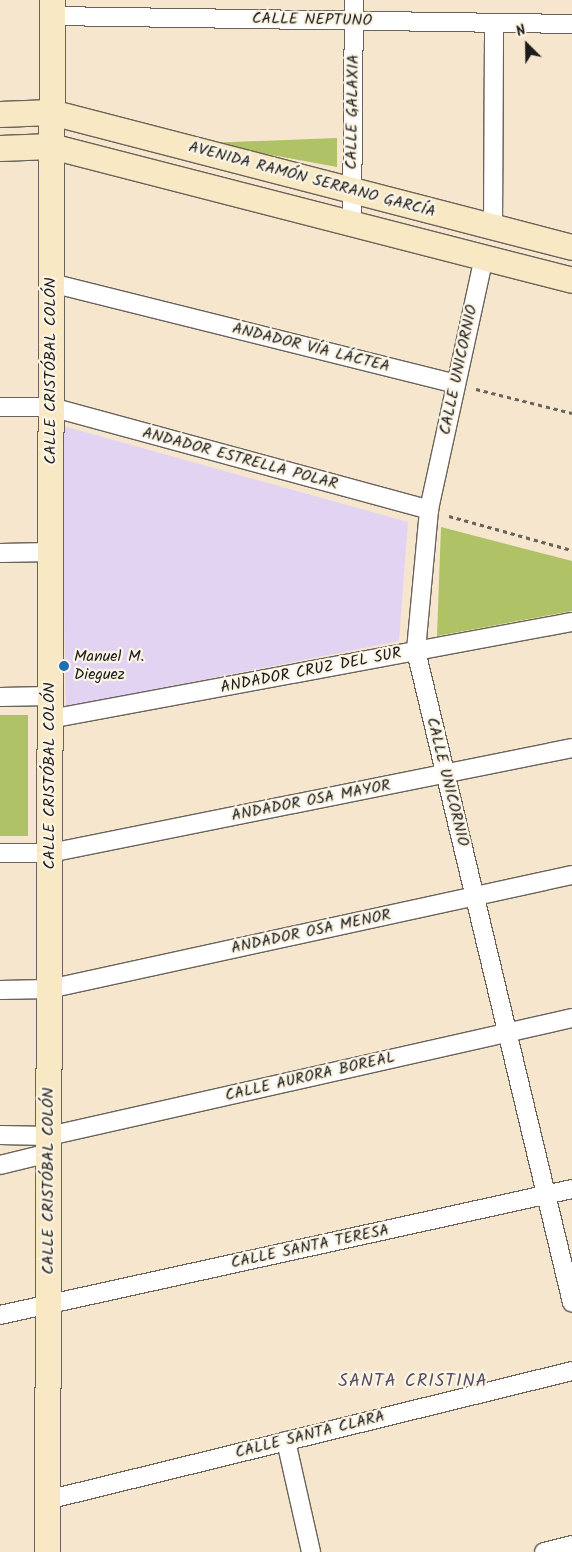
<!DOCTYPE html>
<meta charset="utf-8">
<style>
body{margin:0}
#map{position:relative;width:572px;height:1552px;overflow:hidden;background:#f7e6ce;font-family:Kalam,sans-serif}
div>[style]{position:absolute}
.built>*{inset:0;background:#e3d3f2}
.green>*{inset:0;background:#afc266;transform-origin:0 0}
.path>*{height:3px;margin-top:-1.5px;transform-origin:0;background:repeating-linear-gradient(90deg,#69635a 0 4px,transparent 0 8px)}
.roads{filter:drop-shadow(1px 0 #69635a) drop-shadow(-1px 0 #69635a) drop-shadow(0 1px #69635a) drop-shadow(0 -1px #69635a)}
.street>*{height:18px;margin:-9px;padding:0 9px;transform-origin:9px;border-radius:9px;background:#fff}
.secondary>*{height:25px;margin:-12.5px;padding:0 12.5px;transform-origin:12.5px;border-radius:12.5px;background:#f8e8c3}
.dots>*{width:14px;height:14px;translate:-50% -50%;box-sizing:border-box;border:2px solid #fcf5e5;border-radius:50%}
span{translate:-50% -50%;white-space:nowrap;text-align:center;line-height:1.15;-webkit-text-stroke:4.5px #fcf5e5;paint-order:stroke}
.street-label{font-size:16px;color:#1c1c1c}
.poi-label{font-size:16px;color:#1c1c1c}
.left{translate:0 -50%;text-align:left}
.neighbourhood-label{font-size:18px;color:#574d64;letter-spacing:1px}
.north{position:absolute;left:502px;top:20px;width:50px;height:50px;-webkit-text-stroke:4px #fcf5e5;paint-order:stroke;rotate:337deg;font-size:14px;font-weight:700;line-height:20px;text-align:center;color:#1c1c1c}
.north::after{content:'';display:block;margin:auto;width:18px;height:22px;background:#1c1c1c;clip-path:polygon(50% 0,100% 100%,50% 72%,0 100%)}
</style>
<div id="map">
<div class="built">
<div style="clip-path:polygon(60px 425px,408px 522px,399px 641px,66px 707px)"></div>
</div>
<div class="green">
<div style="clip-path:polygon(337px 138px,337px 167px,207px 143px)"></div>
<div style="clip-path:polygon(441px 527px,572px 561px,572px 611px,437px 636px)"></div>
<div style="left:0;top:715px;width:28px;height:121px"></div>
</div>
<div class="path">
<div style="left:476px;top:389px;width:99px;rotate:14deg"></div>
<div style="left:449px;top:516px;width:128px;rotate:15.5deg"></div>
</div>
<div class="roads">
<div class="street">
<div style="left:52px;top:16px;width:520px;rotate:0.88deg"></div>
<div style="left:352px;top:224px;width:224px;rotate:-89.5deg"></div>
<div style="left:493px;top:227px;width:204px;rotate:-89.7deg"></div>
<div style="left:484px;top:257px;width:259px;rotate:102.3deg"></div>
<div style="left:429px;top:510px;width:142px;rotate:95.3deg"></div>
<div style="left:416px;top:651px;width:670px;rotate:76.54deg"></div>
<div style="left:51px;top:283px;width:417px;rotate:14deg"></div>
<div style="left:0;top:407px;width:51px"></div>
<div style="left:51px;top:407px;width:392px;rotate:15.2deg"></div>
<div style="left:0;top:553px;width:51px;rotate:-1.1deg"></div>
<div style="left:0;top:697px;width:49px;rotate:-1.2deg"></div>
<div style="left:50px;top:719px;width:531px;rotate:-10.53deg"></div>
<div style="left:0;top:853px;width:50px"></div>
<div style="left:50px;top:853px;width:532px;rotate:-11.37deg"></div>
<div style="left:0;top:990px;width:49px;rotate:-1.2deg"></div>
<div style="left:49px;top:989px;width:535px;rotate:-12.3deg"></div>
<div style="left:0;top:1135px;width:49px;rotate:1.2deg"></div>
<div style="left:49px;top:1136px;width:536px;rotate:-12.71deg"></div>
<div style="left:0;top:1165px;width:50px;rotate:-13.8deg"></div>
<div style="left:0;top:1315px;width:586px;rotate:-12.42deg"></div>
<div style="left:286px;top:1441px;width:114px;rotate:77.3deg"></div>
<div style="left:47px;top:1500px;width:541px;rotate:-13.8deg"></div>
<div style="left:544px;top:1552px;width:29px;rotate:-14deg"></div>
</div>
<div class="secondary">
<div style="left:0;top:114px;width:51px;rotate:-2.2deg"></div>
<div style="left:51px;top:112px;width:538px;rotate:14.53deg"></div>
<div style="left:0;top:148px;width:51px;rotate:-2.2deg"></div>
<div style="left:51px;top:146px;width:538px;rotate:14.42deg"></div>
<div style="left:47px;top:1552px;width:1552px;rotate:-89.82deg"></div>
</div>
</div>
<div class="dots">
<div style="left:64px;top:666px;background:#1f6fb2"></div>
</div>
<div class="street-label">
<span style="left:312px;top:20px;rotate:1deg">CALLE NEPTUNO</span>
<span style="left:353px;top:112px;rotate:-89deg">CALLE GALAXIA</span>
<span style="left:312px;top:180px;rotate:15deg">AVENIDA RAMÓN SERRANO GARCÍA</span>
<span style="left:311px;top:348px;rotate:14deg">ANDADOR VÍA LÁCTEA</span>
<span style="left:459px;top:370px;rotate:-78deg">CALLE UNICORNIO</span>
<span style="left:51px;top:371px;rotate:-90deg">CALLE CRISTÓBAL COLÓN</span>
<span style="left:240px;top:459px;rotate:15deg">ANDADOR ESTRELLA POLAR</span>
<span style="left:311px;top:671px;rotate:-11deg">ANDADOR CRUZ DEL SUR</span>
<span style="left:50px;top:776px;rotate:-90deg">CALLE CRISTÓBAL COLÓN</span>
<span style="left:447px;top:782px;rotate:76deg">CALLE UNICORNIO</span>
<span style="left:311px;top:801px;rotate:-11deg">ANDADOR OSA MAYOR</span>
<span style="left:311px;top:932px;rotate:-12deg">ANDADOR OSA MENOR</span>
<span style="left:310px;top:1077px;rotate:-13deg">CALLE AURORA BOREAL</span>
<span style="left:49px;top:1181px;rotate:-90deg">CALLE CRISTÓBAL COLÓN</span>
<span style="left:310px;top:1247px;rotate:-12deg">CALLE SANTA TERESA</span>
<span style="left:310px;top:1435px;rotate:-14deg">CALLE SANTA CLARA</span>
</div>
<div class="poi-label">
<span class="left" style="left:74px;top:666px">Manuel M.<br>Dieguez</span>
</div>
<div class="neighbourhood-label">
<span style="left:413px;top:1382px">SANTA CRISTINA</span>
</div>
<div class="north">N</div>
</div>
